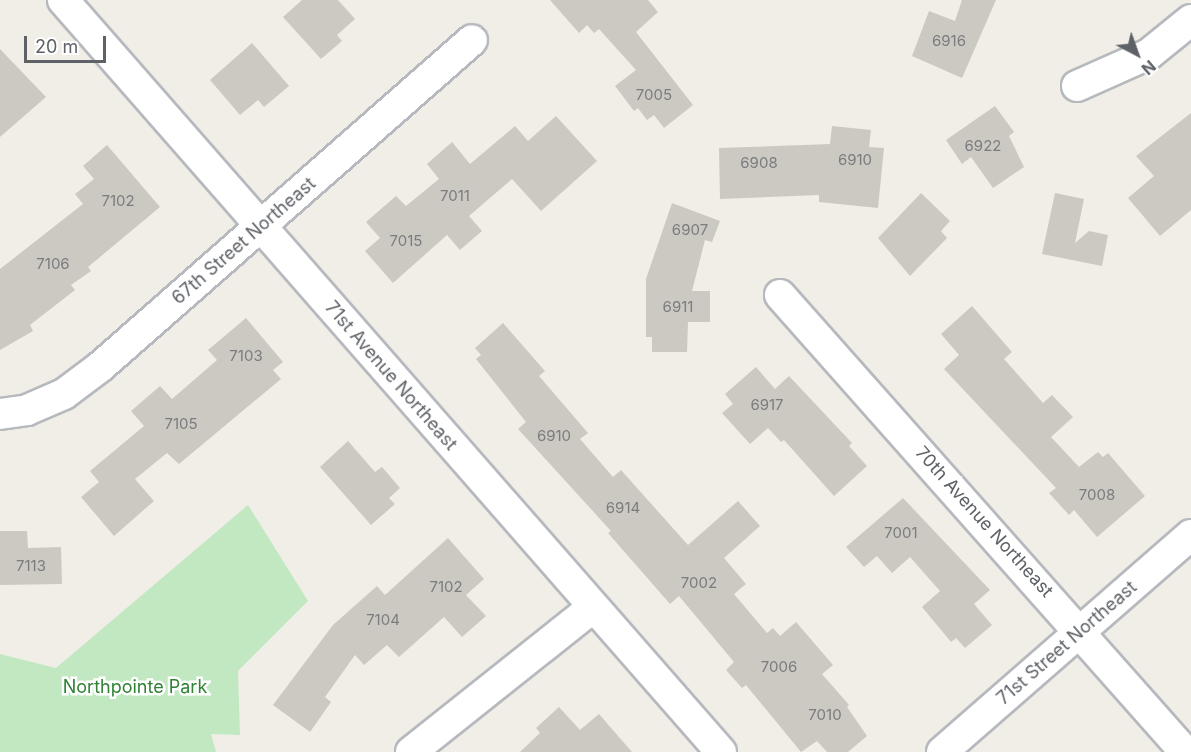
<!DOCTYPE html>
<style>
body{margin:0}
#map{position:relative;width:1191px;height:752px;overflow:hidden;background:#f0eee6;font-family:Inter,sans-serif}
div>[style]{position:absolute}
.green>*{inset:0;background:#c2e8c2}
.building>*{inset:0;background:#ccc9c3}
.roads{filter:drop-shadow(2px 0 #b6b9bd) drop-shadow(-2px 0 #b6b9bd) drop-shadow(0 2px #b6b9bd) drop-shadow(0 -2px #b6b9bd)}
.minor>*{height:30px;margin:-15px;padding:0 15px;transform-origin:15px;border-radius:15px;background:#fff}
span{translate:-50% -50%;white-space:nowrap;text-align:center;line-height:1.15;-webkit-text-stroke:5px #fff;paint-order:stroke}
.number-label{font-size:15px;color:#7a7c7e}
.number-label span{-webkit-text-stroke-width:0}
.street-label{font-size:18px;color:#5e6267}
.park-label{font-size:18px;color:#318235}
.north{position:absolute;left:1107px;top:24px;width:60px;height:60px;-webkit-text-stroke:4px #fff;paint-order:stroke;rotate:139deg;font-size:16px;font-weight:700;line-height:24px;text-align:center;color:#5e6267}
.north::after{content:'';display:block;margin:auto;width:21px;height:27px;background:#5e6267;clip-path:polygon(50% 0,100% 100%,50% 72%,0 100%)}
.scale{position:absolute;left:24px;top:36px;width:82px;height:27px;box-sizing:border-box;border:3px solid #5e6267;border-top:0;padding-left:8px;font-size:18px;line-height:21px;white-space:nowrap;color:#5e6267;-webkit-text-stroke:4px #fff;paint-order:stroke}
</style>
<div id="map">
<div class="green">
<div style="clip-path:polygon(248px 505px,308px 601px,238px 671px,240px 735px,211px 734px,216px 752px,0 752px,0 654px,56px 668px)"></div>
</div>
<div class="building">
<div style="clip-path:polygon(302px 0,338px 0,355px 19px,337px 35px,342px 41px,321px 59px,283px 17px)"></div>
<div style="clip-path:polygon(550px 0,648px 0,658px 12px,636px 32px,693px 105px,664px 128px,654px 115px,647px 120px,638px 108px,634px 111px,615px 86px,636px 70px,599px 29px,594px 33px,587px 25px,579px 33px)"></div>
<div style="clip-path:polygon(962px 0,996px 0,962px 78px,912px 56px,929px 11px,955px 21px)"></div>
<div style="clip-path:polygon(252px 43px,289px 86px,264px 107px,258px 100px,240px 115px,210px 80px)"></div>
<div style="clip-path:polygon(0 49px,46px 97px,0 137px)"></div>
<div style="clip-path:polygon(995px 106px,1014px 132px,1009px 136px,1024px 167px,993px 188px,971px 157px,962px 164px,946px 140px)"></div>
<div style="clip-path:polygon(1191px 113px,1191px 210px,1160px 236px,1128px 198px,1154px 176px,1136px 156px)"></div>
<div style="clip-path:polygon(556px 116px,597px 161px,541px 211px,512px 179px,469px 216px,482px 231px,460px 250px,447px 235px,393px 283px,365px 251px,380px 238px,366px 222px,396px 196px,406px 206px,439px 179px,427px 164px,452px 142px,470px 164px,515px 126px,528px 141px)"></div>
<div style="clip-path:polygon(832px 126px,871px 130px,869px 147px,884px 148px,878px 208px,819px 202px,819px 195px,720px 199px,719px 148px,830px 144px)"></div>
<div style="clip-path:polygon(107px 145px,160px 207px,88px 267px,91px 271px,71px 285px,75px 290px,30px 325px,33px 331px,0 350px,0 269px,83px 204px,75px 194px,94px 179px,83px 166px)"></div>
<div style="clip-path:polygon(921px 193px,950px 221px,941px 231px,947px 238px,910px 276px,878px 238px)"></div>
<div style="clip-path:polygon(1055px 193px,1084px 199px,1075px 243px,1089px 231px,1108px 235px,1102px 266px,1042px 254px)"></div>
<div style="clip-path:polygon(672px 203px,720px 221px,712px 242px,705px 240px,692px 291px,710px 291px,710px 322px,688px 322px,687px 352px,652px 352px,652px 337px,646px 337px,646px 279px)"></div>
<div style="clip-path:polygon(972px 306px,1012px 352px,1004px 359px,1043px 403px,1052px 395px,1073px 417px,1051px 437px,1079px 467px,1098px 452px,1103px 457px,1108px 453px,1145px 496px,1097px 537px,1074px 510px,1069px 515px,1049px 493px,1056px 488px,944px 369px,959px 355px,941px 334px)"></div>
<div style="clip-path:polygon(246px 318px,283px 362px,273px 370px,281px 379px,179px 464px,167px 453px,135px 479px,154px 501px,114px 536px,81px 497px,99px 482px,90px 471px,144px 426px,131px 411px,160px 386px,172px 399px,217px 360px,208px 350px)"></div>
<div style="clip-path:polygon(503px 323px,545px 371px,539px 376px,588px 433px,580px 439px,613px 477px,621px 470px,688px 545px,738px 501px,760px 526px,724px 558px,746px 584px,734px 594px,767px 633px,773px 628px,780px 636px,796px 622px,833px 665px,822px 674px,849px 705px,847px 707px,867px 736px,848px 752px,827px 752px,817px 741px,801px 752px,746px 685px,742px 688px,726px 670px,734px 662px,679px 596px,670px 604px,608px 533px,611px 531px,518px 429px,526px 422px,476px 359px,481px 355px,475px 348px)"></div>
<div style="clip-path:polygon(756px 367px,775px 389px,789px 376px,852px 443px,849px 446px,867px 466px,834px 496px,784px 440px,781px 442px,768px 428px,750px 444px,722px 413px,733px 404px,725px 394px)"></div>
<div style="clip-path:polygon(348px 441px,375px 472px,382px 467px,400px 488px,389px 498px,395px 504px,371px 525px,320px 467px)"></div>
<div style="clip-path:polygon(903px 498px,990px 590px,974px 604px,992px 625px,965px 648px,956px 638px,951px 642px,922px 607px,940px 591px,910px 557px,892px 573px,877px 556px,864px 567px,846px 547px)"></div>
<div style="clip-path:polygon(0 531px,27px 531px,28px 548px,61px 547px,62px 584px,0 585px)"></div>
<div style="clip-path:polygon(448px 538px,484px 579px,466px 595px,486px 616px,462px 637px,444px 617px,399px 657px,387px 645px,364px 665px,355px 655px,325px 697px,331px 702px,310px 732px,273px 705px,333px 625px,377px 586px,385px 595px)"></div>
<div style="clip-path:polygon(559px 707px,580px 730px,599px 714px,632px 752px,520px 752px,540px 733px,536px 728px)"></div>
</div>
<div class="roads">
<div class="minor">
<div style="left:63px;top:0;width:999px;rotate:48.81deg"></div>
<div style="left:1077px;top:86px;width:79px;rotate:-24deg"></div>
<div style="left:1149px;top:54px;width:54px;rotate:-39deg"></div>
<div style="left:780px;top:295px;width:611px;rotate:48.45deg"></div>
<div style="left:0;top:414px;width:27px;rotate:-8deg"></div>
<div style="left:27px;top:410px;width:40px;rotate:-23.4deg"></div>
<div style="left:64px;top:394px;width:45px;rotate:-36.9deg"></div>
<div style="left:100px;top:367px;width:495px;rotate:-41.3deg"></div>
<div style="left:411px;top:752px;width:233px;rotate:-38.5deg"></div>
<div style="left:942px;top:752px;width:330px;rotate:-41.1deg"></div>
</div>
</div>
<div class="number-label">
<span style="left:949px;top:41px">6916</span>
<span style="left:654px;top:95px">7005</span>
<span style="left:983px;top:146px">6922</span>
<span style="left:855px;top:160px">6910</span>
<span style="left:759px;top:163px">6908</span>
<span style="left:455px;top:196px">7011</span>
<span style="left:118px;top:201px">7102</span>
<span style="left:690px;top:230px">6907</span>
<span style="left:406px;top:241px">7015</span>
<span style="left:53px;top:264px">7106</span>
<span style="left:678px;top:307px">6911</span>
<span style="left:246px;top:356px">7103</span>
<span style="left:767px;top:405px">6917</span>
<span style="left:181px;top:424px">7105</span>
<span style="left:554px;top:436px">6910</span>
<span style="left:1097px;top:495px">7008</span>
<span style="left:623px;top:508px">6914</span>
<span style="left:901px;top:533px">7001</span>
<span style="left:31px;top:566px">7113</span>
<span style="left:699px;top:583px">7002</span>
<span style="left:446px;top:587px">7102</span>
<span style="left:383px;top:620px">7104</span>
<span style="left:779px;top:667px">7006</span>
<span style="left:825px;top:715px">7010</span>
</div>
<div class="street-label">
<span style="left:244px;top:241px;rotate:-41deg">67th Street Northeast</span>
<span style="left:391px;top:376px;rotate:49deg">71st Avenue Northeast</span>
<span style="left:984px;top:522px;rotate:48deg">70th Avenue Northeast</span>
<span style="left:1067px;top:643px;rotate:-41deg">71st Street Northeast</span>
</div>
<div class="park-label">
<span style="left:135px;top:687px">Northpointe Park</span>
</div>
<div class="north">N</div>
<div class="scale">20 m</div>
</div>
